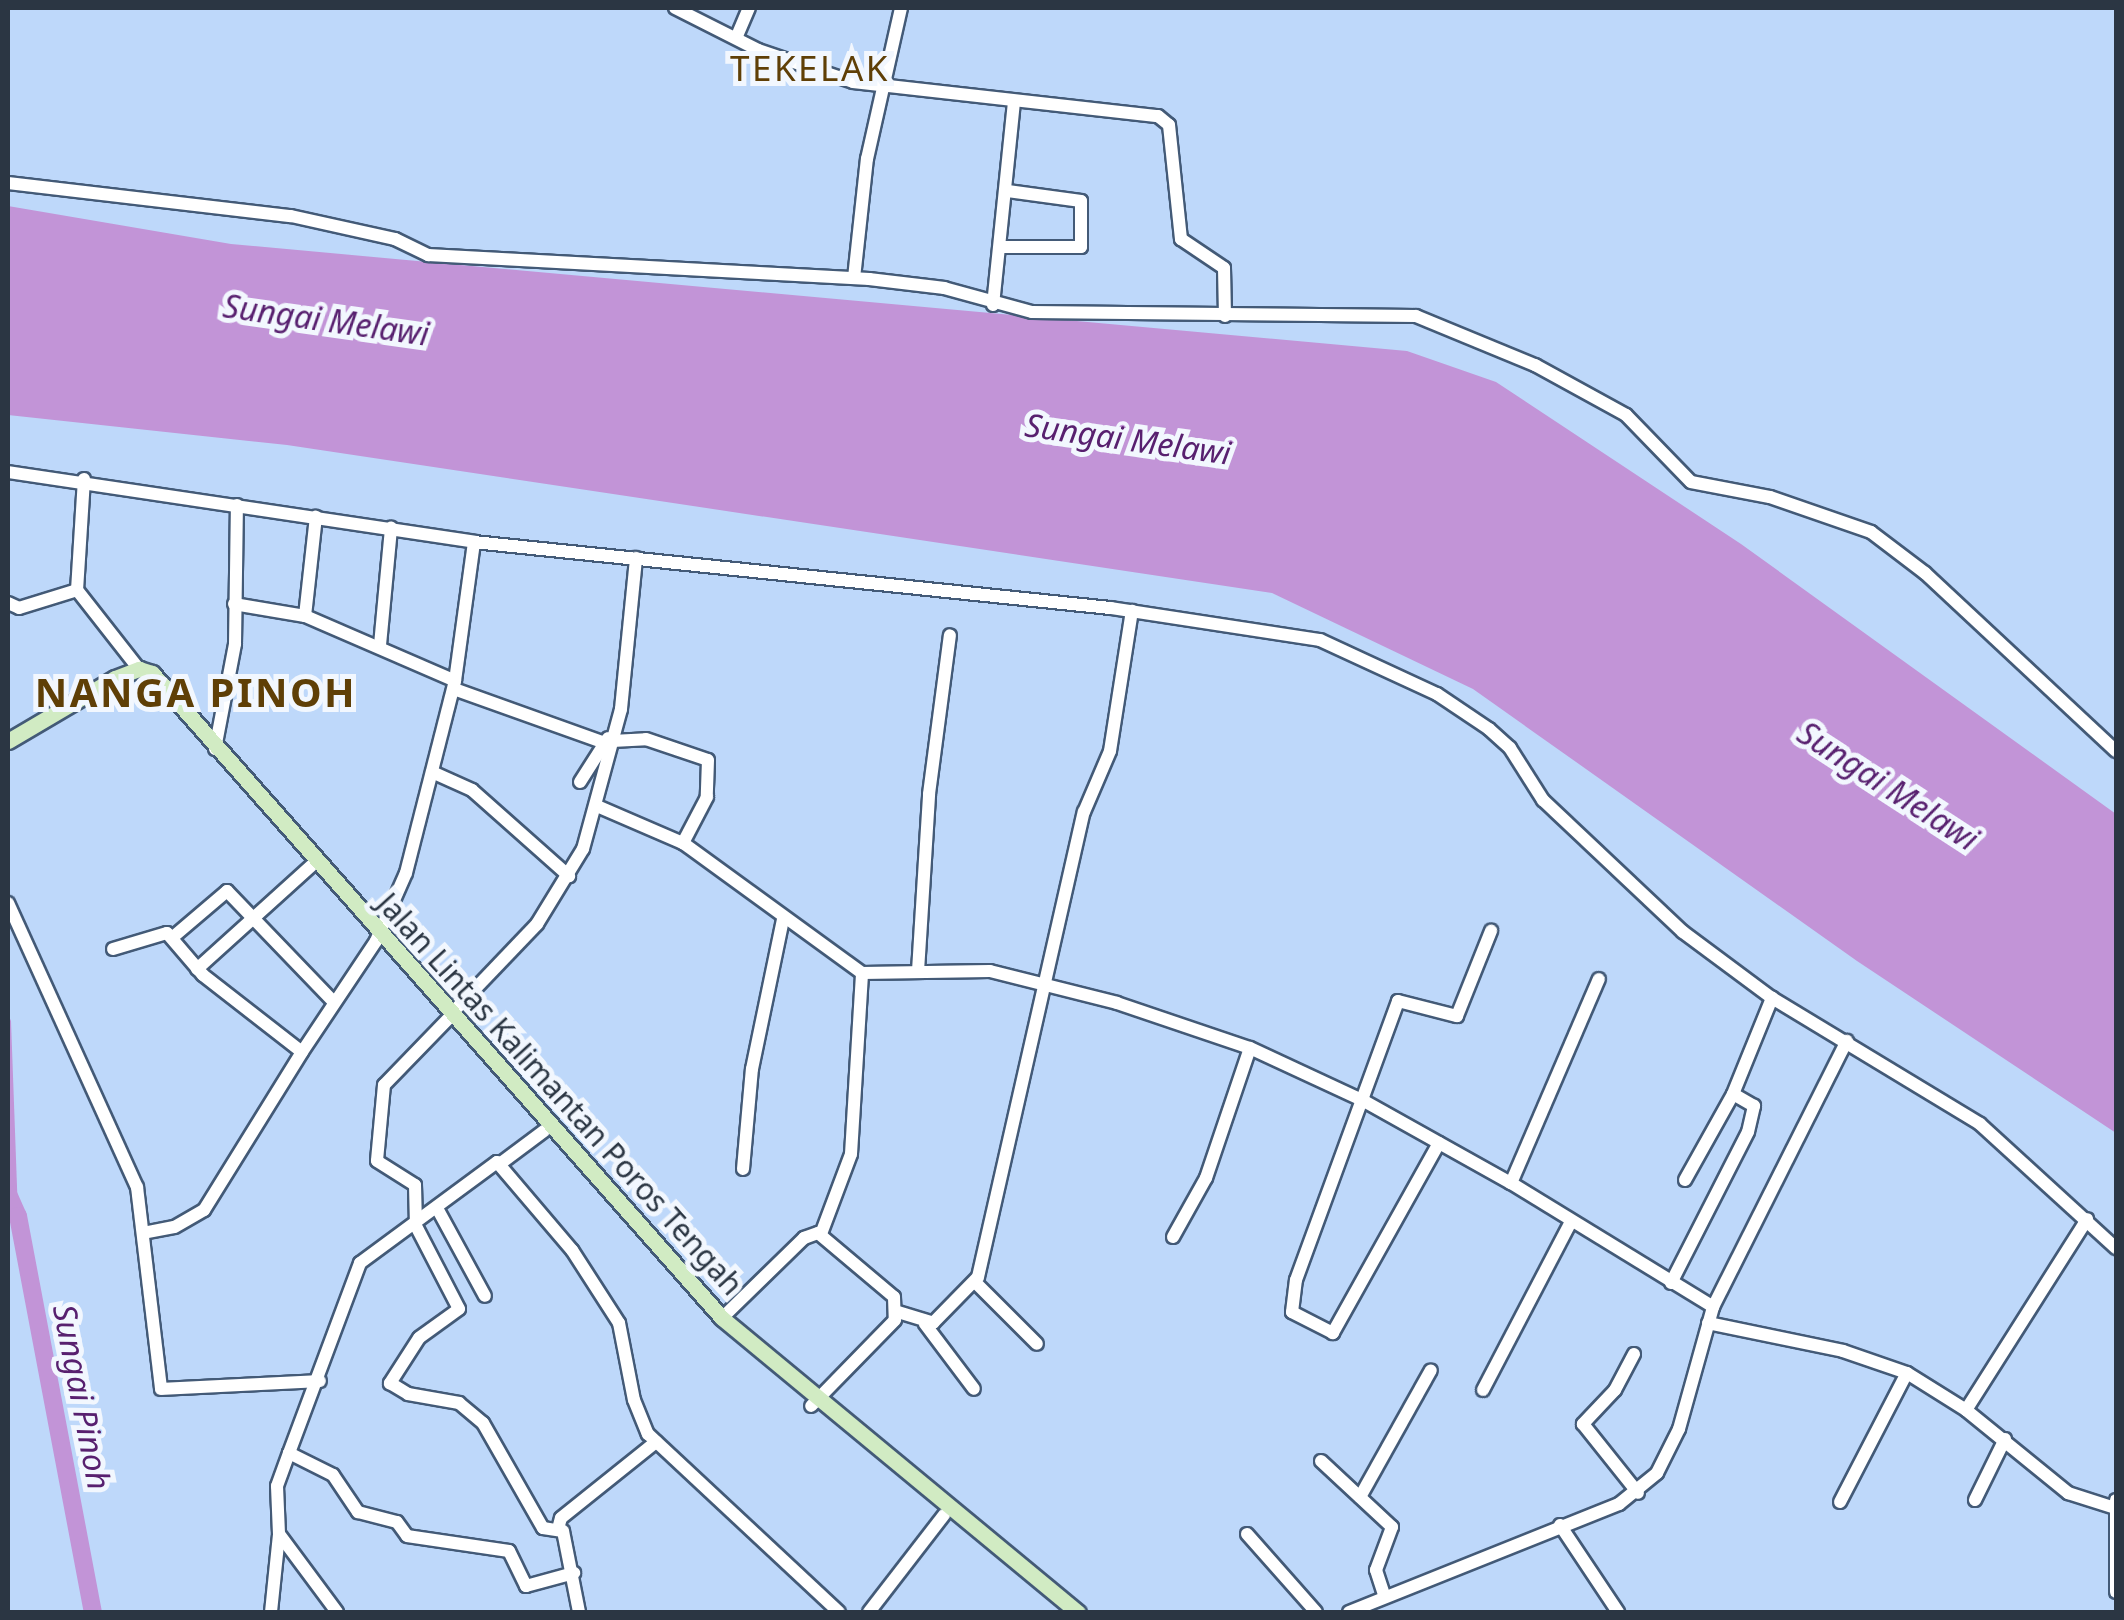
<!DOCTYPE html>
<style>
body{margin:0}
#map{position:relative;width:2124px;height:1620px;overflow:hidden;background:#bed8fa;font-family:"Noto Sans",sans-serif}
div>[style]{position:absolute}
.water>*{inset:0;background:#c294d7}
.river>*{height:18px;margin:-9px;padding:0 9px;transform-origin:9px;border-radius:9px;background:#c294d7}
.roads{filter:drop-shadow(2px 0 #435a77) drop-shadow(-2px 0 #435a77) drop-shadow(0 2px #435a77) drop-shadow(0 -2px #435a77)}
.minor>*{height:12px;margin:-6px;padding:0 6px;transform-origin:6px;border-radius:6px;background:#fff}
.major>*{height:15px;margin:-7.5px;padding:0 7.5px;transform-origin:7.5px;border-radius:7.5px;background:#d1ebc3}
span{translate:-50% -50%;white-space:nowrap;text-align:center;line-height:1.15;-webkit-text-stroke:10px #f2f7fe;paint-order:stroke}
.street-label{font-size:30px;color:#2b3643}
.water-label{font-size:32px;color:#58206f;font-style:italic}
.quarter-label{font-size:35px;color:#5f3f06;letter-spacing:2.5px}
.district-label{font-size:40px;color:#5f3f06;font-weight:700;letter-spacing:2.5px}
.frame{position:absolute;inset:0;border:10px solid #2b3643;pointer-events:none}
</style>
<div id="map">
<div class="water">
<div style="clip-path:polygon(8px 206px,231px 244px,1407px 351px,1496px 382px,1741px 544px,2116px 814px,2116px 1133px,1857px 961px,1473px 689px,1272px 593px,287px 445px,8px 415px)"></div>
<div style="clip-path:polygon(8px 1014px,11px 1021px,18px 1214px,8px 1207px)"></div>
</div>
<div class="river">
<div style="left:8px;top:1194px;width:24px;rotate:66deg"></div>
<div style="left:18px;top:1216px;width:403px;rotate:79.3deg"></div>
</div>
<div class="roads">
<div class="minor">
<div style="left:675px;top:8px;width:93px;rotate:26.8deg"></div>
<div style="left:758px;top:50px;width:100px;rotate:18.6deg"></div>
<div style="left:853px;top:82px;width:307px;rotate:6.4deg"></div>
<div style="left:1158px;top:116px;width:14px;rotate:39deg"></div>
<div style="left:1169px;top:125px;width:115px;rotate:84deg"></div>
<div style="left:1181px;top:239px;width:52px;rotate:34deg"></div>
<div style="left:1224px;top:268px;width:48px;rotate:88.8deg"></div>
<div style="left:737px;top:36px;width:30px;rotate:-67deg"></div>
<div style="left:8px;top:183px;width:285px;rotate:6.7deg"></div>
<div style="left:291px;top:216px;width:107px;rotate:12.5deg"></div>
<div style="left:395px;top:239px;width:37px;rotate:26deg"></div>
<div style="left:428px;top:255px;width:442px;rotate:3.1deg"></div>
<div style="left:869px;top:279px;width:76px;rotate:6.8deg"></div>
<div style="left:944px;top:288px;width:91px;rotate:15.3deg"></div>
<div style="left:1032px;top:312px;width:384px;rotate:0.6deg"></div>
<div style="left:1416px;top:316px;width:129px;rotate:22.4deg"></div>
<div style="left:1535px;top:365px;width:104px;rotate:28.8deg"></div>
<div style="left:1626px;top:415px;width:93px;rotate:45.9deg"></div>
<div style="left:1691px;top:482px;width:80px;rotate:10.8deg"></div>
<div style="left:1770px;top:497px;width:107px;rotate:19.1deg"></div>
<div style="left:1871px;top:532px;width:68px;rotate:37.2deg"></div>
<div style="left:1925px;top:573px;width:261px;rotate:43deg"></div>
<div style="left:1001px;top:247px;width:80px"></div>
<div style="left:1081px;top:247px;width:46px;rotate:-90deg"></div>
<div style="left:1081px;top:201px;width:74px;rotate:-172.2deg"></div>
<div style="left:854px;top:278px;width:120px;rotate:-83.8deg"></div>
<div style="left:867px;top:159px;width:155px;rotate:-77.3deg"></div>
<div style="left:993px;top:305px;width:204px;rotate:-84.1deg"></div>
<div style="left:8px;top:472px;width:471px;rotate:8.5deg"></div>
<div style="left:474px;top:542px;width:640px;rotate:5.92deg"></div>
<div style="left:1111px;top:608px;width:211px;rotate:8.7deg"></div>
<div style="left:1320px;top:640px;width:129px;rotate:24.8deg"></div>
<div style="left:1437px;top:694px;width:63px;rotate:33.9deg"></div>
<div style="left:1489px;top:729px;width:28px;rotate:42deg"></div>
<div style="left:1510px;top:748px;width:62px;rotate:57.6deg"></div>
<div style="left:1543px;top:800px;width:192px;rotate:43.3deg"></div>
<div style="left:1683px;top:932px;width:111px;rotate:36.6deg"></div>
<div style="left:1772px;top:998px;width:243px;rotate:31.2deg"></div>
<div style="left:1980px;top:1124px;width:184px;rotate:42.4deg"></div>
<div style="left:84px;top:479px;width:111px;rotate:93.6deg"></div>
<div style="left:77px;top:590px;width:100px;rotate:51.9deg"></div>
<div style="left:8px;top:603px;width:12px;rotate:24deg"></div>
<div style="left:19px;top:608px;width:61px;rotate:-17.2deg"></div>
<div style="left:234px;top:604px;width:72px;rotate:9.6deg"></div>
<div style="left:305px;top:616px;width:163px;rotate:23.4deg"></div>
<div style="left:305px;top:616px;width:100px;rotate:-83.7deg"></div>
<div style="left:380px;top:645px;width:118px;rotate:-84.6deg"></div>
<div style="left:454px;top:689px;width:160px;rotate:19.7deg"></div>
<div style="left:612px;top:741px;width:34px;rotate:-3deg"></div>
<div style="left:646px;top:739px;width:65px;rotate:18.7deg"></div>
<div style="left:708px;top:760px;width:37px;rotate:92deg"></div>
<div style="left:707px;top:797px;width:52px;rotate:117.6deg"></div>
<div style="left:215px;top:749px;width:107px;rotate:-79.2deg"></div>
<div style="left:235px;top:644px;width:139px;rotate:-89.2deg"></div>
<div style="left:432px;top:772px;width:44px;rotate:24.2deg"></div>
<div style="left:472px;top:790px;width:130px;rotate:41.6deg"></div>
<div style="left:580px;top:782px;width:52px;rotate:-57.5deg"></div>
<div style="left:597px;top:806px;width:94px;rotate:23.3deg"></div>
<div style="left:683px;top:843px;width:221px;rotate:36deg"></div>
<div style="left:862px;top:973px;width:128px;rotate:-0.9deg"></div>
<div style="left:990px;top:971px;width:131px;rotate:14.1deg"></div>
<div style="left:1117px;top:1003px;width:140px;rotate:18.7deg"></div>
<div style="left:1250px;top:1048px;width:126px;rotate:24.9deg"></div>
<div style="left:1364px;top:1101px;width:168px;rotate:29.2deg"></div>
<div style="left:1511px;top:1183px;width:237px;rotate:31.5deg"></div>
<div style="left:8px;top:903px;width:312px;rotate:65.6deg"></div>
<div style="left:137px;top:1187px;width:203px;rotate:83.2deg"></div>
<div style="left:161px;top:1389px;width:159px;rotate:-2.9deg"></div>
<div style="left:173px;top:937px;width:71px;rotate:-40.4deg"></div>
<div style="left:227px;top:891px;width:151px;rotate:46.1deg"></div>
<div style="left:113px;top:949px;width:56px;rotate:-16.5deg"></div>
<div style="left:167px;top:933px;width:55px;rotate:49.4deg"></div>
<div style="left:203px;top:975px;width:125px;rotate:37.9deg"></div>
<div style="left:302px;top:1052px;width:186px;rotate:121.8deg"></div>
<div style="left:204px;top:1210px;width:34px;rotate:150deg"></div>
<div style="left:174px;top:1227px;width:31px;rotate:169deg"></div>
<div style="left:197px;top:969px;width:154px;rotate:-42.1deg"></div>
<div style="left:918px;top:971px;width:177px;rotate:-86.4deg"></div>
<div style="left:929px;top:794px;width:160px;rotate:-82.5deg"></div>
<div style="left:452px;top:1013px;width:123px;rotate:-46.3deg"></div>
<div style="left:537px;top:924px;width:88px;rotate:-58.5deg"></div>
<div style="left:583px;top:849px;width:145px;rotate:-74.8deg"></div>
<div style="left:621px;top:709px;width:152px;rotate:-84.3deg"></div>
<div style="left:448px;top:1019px;width:92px;rotate:134.1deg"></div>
<div style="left:384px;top:1085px;width:76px;rotate:95.3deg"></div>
<div style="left:377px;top:1161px;width:45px;rotate:32.3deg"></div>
<div style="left:415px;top:1185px;width:41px;rotate:88.6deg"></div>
<div style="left:416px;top:1226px;width:93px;rotate:62.6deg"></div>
<div style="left:459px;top:1309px;width:49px;rotate:144.1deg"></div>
<div style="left:419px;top:1338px;width:54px;rotate:122.8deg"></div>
<div style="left:390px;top:1383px;width:21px;rotate:31deg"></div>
<div style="left:408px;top:1394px;width:52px;rotate:10deg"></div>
<div style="left:459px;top:1403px;width:31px;rotate:40deg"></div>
<div style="left:483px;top:1423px;width:121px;rotate:60.3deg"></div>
<div style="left:543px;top:1528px;width:20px;rotate:9deg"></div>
<div style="left:563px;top:1531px;width:83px;rotate:78.8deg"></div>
<div style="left:302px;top:1052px;width:133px;rotate:-56.3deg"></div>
<div style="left:376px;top:941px;width:74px;rotate:-66.2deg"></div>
<div style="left:406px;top:873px;width:198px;rotate:-75.7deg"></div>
<div style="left:455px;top:681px;width:140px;rotate:-82.2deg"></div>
<div style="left:1439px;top:1143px;width:218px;rotate:119.2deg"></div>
<div style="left:1333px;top:1333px;width:46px;rotate:-152.9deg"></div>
<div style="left:1292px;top:1312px;width:32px;rotate:-83deg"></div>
<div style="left:1296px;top:1280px;width:297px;rotate:-69.9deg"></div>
<div style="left:1398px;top:1001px;width:61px;rotate:14.3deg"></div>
<div style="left:1457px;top:1016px;width:92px;rotate:-68.2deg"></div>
<div style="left:501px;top:1163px;width:54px;rotate:-36.7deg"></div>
<div style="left:743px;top:1169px;width:100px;rotate:-84.9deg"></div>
<div style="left:752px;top:1069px;width:153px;rotate:-78.3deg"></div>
<div style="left:1685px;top:1180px;width:98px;rotate:-60.8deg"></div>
<div style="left:1733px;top:1094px;width:104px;rotate:-67.9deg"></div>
<div style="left:1511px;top:1183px;width:222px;rotate:-66.7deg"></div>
<div style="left:437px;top:1208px;width:100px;rotate:61.4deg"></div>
<div style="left:821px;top:1234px;width:85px;rotate:-69.4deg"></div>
<div style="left:851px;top:1154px;width:181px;rotate:-86.5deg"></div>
<div style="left:1173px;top:1237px;width:68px;rotate:-60.8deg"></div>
<div style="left:1206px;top:1178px;width:137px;rotate:-71.3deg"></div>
<div style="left:976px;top:1283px;width:86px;rotate:45deg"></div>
<div style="left:1671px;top:1283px;width:169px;rotate:-63deg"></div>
<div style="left:1748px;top:1132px;width:27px;rotate:-77deg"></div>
<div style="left:1754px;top:1106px;width:24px;rotate:-150deg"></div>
<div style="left:898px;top:1312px;width:37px;rotate:17deg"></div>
<div style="left:933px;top:1323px;width:64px;rotate:-45.6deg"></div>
<div style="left:978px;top:1277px;width:477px;rotate:-77.2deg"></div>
<div style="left:1084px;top:812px;width:66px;rotate:-66.9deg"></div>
<div style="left:1110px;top:751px;width:142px;rotate:-81.1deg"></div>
<div style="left:722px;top:1318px;width:115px;rotate:-44.3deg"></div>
<div style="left:804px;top:1238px;width:15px;rotate:-20deg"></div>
<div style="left:818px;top:1233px;width:99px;rotate:40.1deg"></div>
<div style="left:894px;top:1297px;width:23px;rotate:88deg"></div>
<div style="left:895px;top:1320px;width:120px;rotate:134.3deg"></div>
<div style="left:1708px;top:1323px;width:138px;rotate:11.7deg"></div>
<div style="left:1843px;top:1351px;width:68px;rotate:19deg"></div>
<div style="left:1907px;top:1373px;width:70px;rotate:32.1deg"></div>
<div style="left:1966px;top:1410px;width:132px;rotate:39.1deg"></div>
<div style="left:2068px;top:1493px;width:49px;rotate:17.7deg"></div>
<div style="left:925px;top:1324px;width:81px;rotate:53deg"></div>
<div style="left:1634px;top:1354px;width:41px;rotate:117.8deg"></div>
<div style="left:1615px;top:1390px;width:47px;rotate:133.3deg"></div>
<div style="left:1583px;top:1424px;width:88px;rotate:51.4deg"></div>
<div style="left:1483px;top:1390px;width:190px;rotate:-62.4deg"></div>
<div style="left:1966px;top:1410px;width:226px;rotate:-57.6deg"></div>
<div style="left:289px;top:1453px;width:49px;rotate:26.6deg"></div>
<div style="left:333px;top:1475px;width:45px;rotate:56deg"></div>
<div style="left:358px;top:1512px;width:40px;rotate:14.4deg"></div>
<div style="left:397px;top:1522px;width:17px;rotate:54deg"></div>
<div style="left:407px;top:1536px;width:103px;rotate:8.4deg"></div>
<div style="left:509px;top:1551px;width:39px;rotate:64deg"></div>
<div style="left:526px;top:1586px;width:50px;rotate:-15.2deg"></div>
<div style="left:1321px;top:1461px;width:97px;rotate:42.9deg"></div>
<div style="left:1392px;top:1527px;width:46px;rotate:110.4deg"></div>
<div style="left:1376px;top:1570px;width:28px;rotate:72deg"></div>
<div style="left:1360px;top:1497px;width:145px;rotate:-60.8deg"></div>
<div style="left:1975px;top:1500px;width:68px;rotate:-63.8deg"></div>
<div style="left:2116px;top:1500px;width:92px;rotate:90deg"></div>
<div style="left:1840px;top:1502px;width:145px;rotate:-62.6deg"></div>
<div style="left:1560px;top:1525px;width:105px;rotate:56.3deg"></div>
<div style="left:558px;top:1529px;width:11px;rotate:-75deg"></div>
<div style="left:561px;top:1518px;width:122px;rotate:-38.7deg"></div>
<div style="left:1247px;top:1534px;width:104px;rotate:48.5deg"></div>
<div style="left:271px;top:1612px;width:78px;rotate:-84.1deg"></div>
<div style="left:337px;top:1612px;width:97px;rotate:-126.6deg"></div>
<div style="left:279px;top:1534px;width:48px;rotate:-92.4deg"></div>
<div style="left:277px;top:1486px;width:35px;rotate:-70deg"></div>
<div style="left:289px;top:1453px;width:203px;rotate:-69.5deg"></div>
<div style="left:360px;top:1263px;width:170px;rotate:-36.4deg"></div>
<div style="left:497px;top:1162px;width:116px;rotate:49.6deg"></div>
<div style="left:572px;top:1250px;width:87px;rotate:57.2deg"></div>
<div style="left:619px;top:1323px;width:78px;rotate:79deg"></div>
<div style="left:634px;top:1400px;width:37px;rotate:68deg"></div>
<div style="left:648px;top:1434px;width:261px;rotate:43deg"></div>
<div style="left:869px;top:1612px;width:123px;rotate:-52.3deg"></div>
<div style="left:1349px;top:1612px;width:291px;rotate:-21.8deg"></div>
<div style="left:1619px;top:1504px;width:49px;rotate:-39.2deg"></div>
<div style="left:1657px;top:1473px;width:49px;rotate:-63.4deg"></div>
<div style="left:1679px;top:1429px;width:127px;rotate:-74.4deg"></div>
<div style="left:1713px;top:1307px;width:298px;rotate:-63.3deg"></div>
</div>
<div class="major">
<div style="left:8px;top:741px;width:124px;rotate:-30.5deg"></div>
<div style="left:115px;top:678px;width:26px;rotate:-21deg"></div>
<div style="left:139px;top:669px;width:14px;rotate:17deg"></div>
<div style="left:152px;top:673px;width:861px;rotate:48.53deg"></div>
<div style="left:722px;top:1318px;width:462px;rotate:39.6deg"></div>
</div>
</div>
<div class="street-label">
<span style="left:560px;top:1094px;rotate:48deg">Jalan Lintas Kalimantan Poros Tengah</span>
</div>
<div class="water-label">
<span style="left:326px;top:320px;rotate:8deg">Sungai Melawi</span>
<span style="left:1128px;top:439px;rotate:8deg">Sungai Melawi</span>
<span style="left:1888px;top:786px;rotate:33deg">Sungai Melawi</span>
<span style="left:82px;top:1397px;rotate:79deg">Sungai Pinoh</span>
</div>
<div class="quarter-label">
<span style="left:810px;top:68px">TEKELAK</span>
</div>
<div class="district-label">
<span style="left:196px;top:692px">NANGA PINOH</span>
</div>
<div class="frame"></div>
</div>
